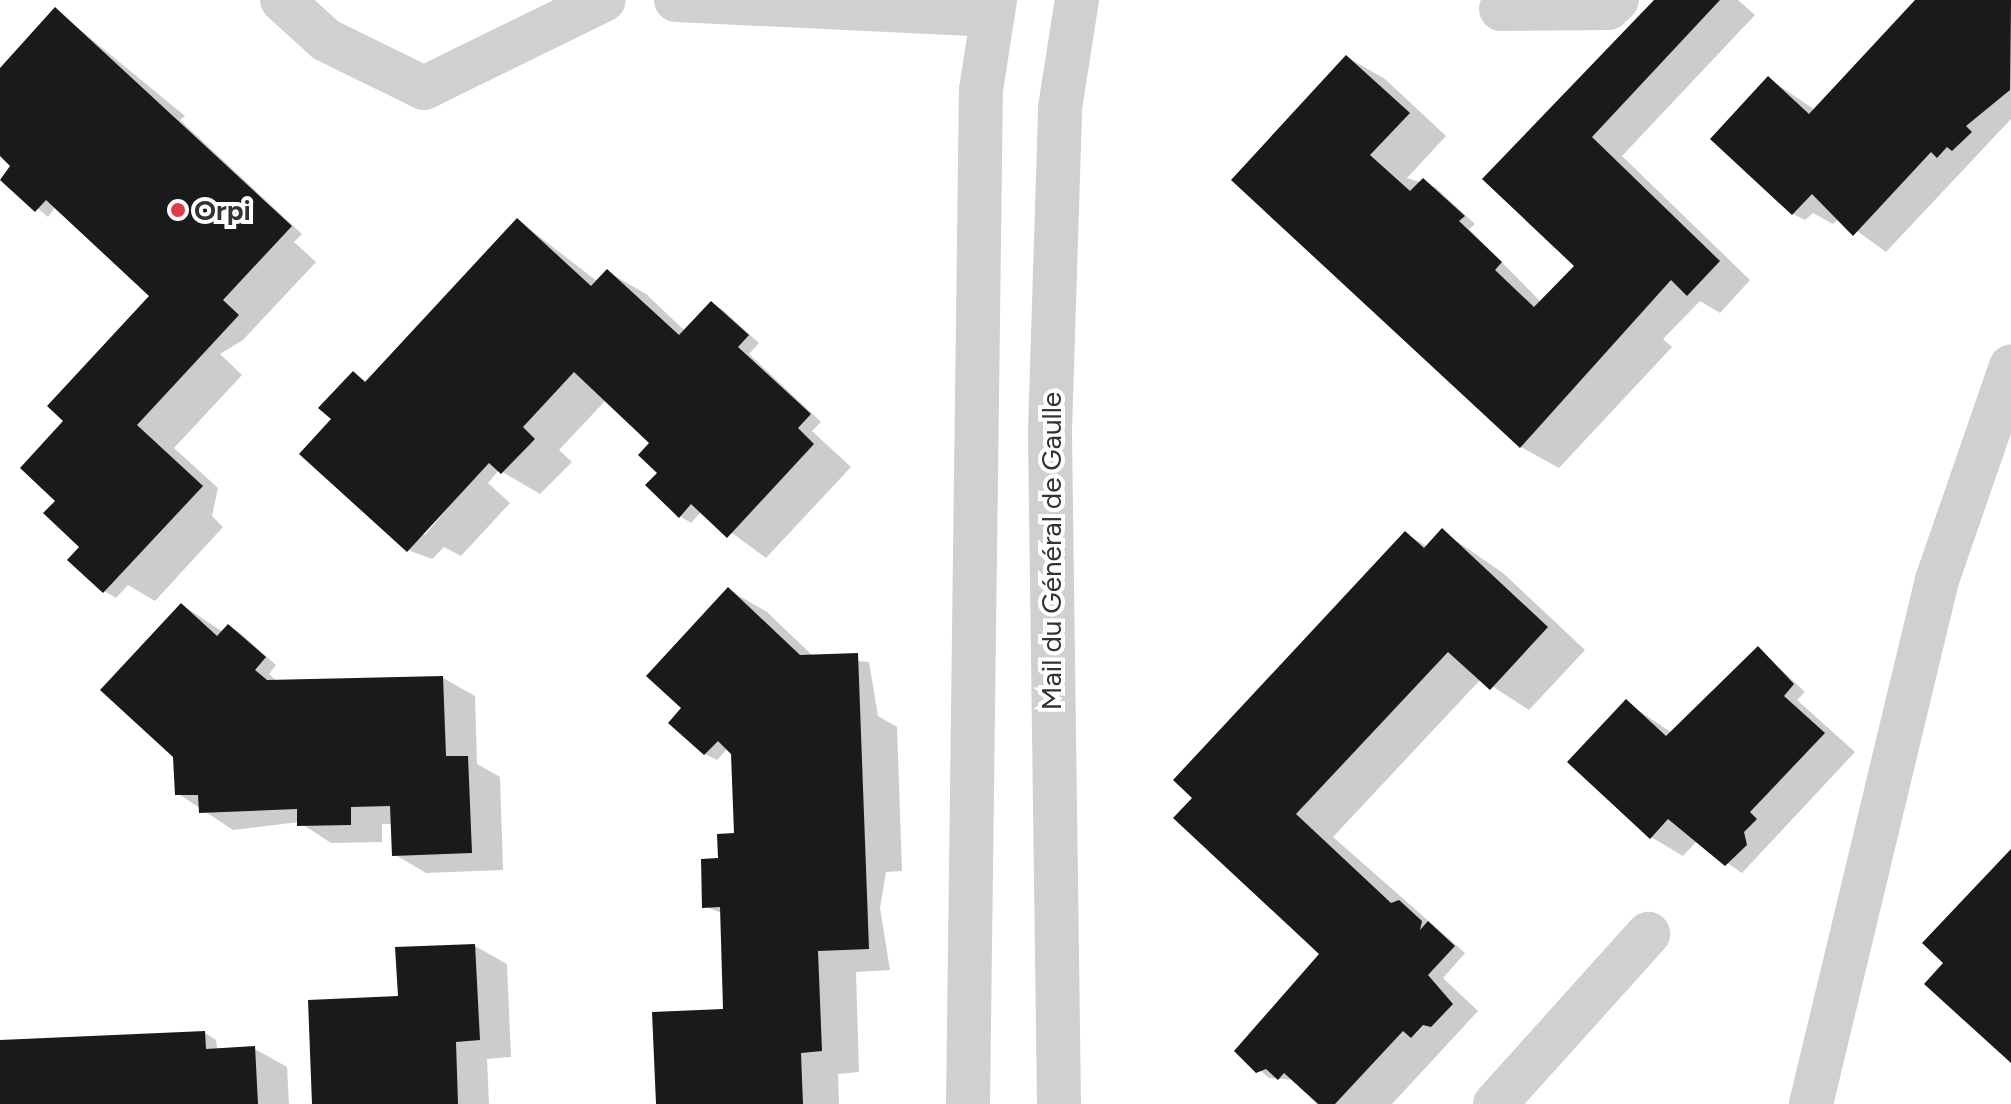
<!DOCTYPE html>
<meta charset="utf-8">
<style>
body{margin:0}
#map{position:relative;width:2011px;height:1104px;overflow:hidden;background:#fff;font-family:Figtree,sans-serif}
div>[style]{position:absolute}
.shadow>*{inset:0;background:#0003}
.building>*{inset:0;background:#1a1a1a}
.minor>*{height:44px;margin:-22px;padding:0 22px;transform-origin:22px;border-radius:22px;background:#d0d0d0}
.dots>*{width:22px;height:22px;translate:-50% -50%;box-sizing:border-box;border:4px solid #fff;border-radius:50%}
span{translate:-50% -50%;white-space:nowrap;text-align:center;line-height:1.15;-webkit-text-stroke:8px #fff;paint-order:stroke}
.poi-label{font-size:28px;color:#333;font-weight:700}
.left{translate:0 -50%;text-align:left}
.street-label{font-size:28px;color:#333}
</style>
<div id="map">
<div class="shadow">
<div style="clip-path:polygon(1657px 0,1738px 0,1755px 15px,1622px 156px,1750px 280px,1720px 313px,1700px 301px,1663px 339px,1672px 347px,1559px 468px,1521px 447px,1233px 180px,1347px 57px,1385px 79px,1446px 136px,1407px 178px,1435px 187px,1475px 224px,1469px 229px,1541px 302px,1577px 266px,1485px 179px)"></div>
<div style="clip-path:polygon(1918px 0,2011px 0,2011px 119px,1886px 252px,1839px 218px,1833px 224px,1813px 213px,1805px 220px,1793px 214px,1713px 139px,1768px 78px,1815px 110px)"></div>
<div style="clip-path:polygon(56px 10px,185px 116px,180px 120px,302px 234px,294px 242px,316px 262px,243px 340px,220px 354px,242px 375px,174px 448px,218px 488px,212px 516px,223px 527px,155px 601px,128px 585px,116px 598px,104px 591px,57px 501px,152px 296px,56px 206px,48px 217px,1px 178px,13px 166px,0 154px,0 71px)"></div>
<div style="clip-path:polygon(evenodd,518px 220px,598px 282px,608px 272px,646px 294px,685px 331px,712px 303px,723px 310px,759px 343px,749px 354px,821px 422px,812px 431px,851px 467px,766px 558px,702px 511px,691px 523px,680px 516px,658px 475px,651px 443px,606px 400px,559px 450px,572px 462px,540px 494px,499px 470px,488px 483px,510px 503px,461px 556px,444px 547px,432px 559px,408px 550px,334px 418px,354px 373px,367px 382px,518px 220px,478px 472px,425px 535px,420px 535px,478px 472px)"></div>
<div style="clip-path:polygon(1442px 531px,1503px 573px,1585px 650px,1529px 710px,1481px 679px,1333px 837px,1465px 953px,1443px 978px,1478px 1011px,1392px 1104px,1321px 1104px,1295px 1080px,1269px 1078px,1237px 1051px,1321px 954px,1193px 801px,1406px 534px,1428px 547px)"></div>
<div style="clip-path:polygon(729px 590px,767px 612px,814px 657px,869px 662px,878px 716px,897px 727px,902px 871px,886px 872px,880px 908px,890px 970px,856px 972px,859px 1072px,838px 1074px,839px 1104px,658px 1104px,725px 1011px,722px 913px,704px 906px,736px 835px,733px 753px,728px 748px,717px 760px,705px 754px,684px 707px)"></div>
<div style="clip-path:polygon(182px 605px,223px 632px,229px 626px,240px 633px,276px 665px,269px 674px,278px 682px,443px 678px,475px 696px,477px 764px,500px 777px,503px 870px,426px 873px,394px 854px,393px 824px,382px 824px,382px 842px,331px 843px,299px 822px,233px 830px,177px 793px)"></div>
<div style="clip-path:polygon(1758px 648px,1805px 692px,1797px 700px,1855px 752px,1742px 873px,1696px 842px,1683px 856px,1651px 837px,1626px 702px,1672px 733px)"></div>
<div style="clip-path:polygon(475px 946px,507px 964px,511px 1057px,487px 1059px,489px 1104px,314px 1104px,400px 998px)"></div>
<div style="clip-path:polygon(205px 1033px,216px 1040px,218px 1054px,255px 1049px,287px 1067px,289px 1104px,0 1104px,0 1042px)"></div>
</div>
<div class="building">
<div style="clip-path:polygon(1654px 0,1720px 0,1592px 137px,1720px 261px,1687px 296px,1671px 280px,1520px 448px,1231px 180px,1346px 55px,1410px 113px,1370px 155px,1410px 191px,1423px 178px,1465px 216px,1459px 221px,1502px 262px,1495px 270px,1534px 307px,1574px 266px,1482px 179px)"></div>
<div style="clip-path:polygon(1915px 0,2011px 0,2010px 90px,1966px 126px,1972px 132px,1952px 151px,1947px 147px,1937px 158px,1931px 152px,1853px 236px,1812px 194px,1792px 215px,1710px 139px,1768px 76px,1809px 114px)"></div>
<div style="clip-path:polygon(55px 7px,292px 226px,223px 300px,239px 315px,137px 425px,203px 486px,103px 593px,67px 560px,79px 547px,43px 513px,55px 501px,20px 468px,63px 421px,47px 406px,149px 296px,46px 200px,35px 212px,0 180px,10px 166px,0 156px,0 68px)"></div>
<div style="clip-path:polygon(517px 218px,591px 286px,607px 269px,679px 335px,711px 301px,749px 335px,738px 347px,811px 414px,798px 428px,814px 444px,727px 538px,691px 504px,679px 518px,645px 485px,657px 473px,638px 455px,649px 443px,574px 372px,523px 427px,535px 439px,501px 474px,489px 463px,407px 552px,299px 454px,331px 419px,318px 408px,353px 371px,365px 382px)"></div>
<div style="clip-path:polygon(1442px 528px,1548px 627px,1490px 690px,1448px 652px,1296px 814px,1391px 903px,1399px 900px,1422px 921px,1420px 930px,1428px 921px,1455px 946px,1428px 975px,1453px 1004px,1431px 1027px,1423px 1025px,1411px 1038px,1403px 1031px,1335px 1104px,1318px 1104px,1284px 1073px,1278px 1080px,1266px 1069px,1256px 1073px,1234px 1051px,1319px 954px,1173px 818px,1192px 798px,1173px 780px,1405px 531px,1424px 548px)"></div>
<div style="clip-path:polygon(728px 587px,800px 655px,858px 653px,869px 949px,818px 951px,822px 1051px,801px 1053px,803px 1104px,656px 1104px,652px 1012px,723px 1009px,720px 907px,702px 908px,701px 859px,718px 858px,717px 834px,734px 833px,731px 754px,718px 741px,704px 755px,668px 723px,681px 708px,646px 676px)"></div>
<div style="clip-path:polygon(181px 603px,217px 636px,228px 624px,266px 657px,255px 670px,267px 680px,443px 676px,446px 756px,468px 756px,472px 853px,392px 856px,390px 806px,351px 807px,351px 825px,297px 826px,297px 809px,199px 813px,198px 795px,175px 795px,173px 757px,100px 690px)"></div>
<div style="clip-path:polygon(1758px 646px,1794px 684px,1784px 696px,1825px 733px,1750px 812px,1757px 819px,1744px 832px,1747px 845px,1725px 866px,1668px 819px,1650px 839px,1567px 762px,1626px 699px,1666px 736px)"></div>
<div style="clip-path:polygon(2011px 849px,2011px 1063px,1924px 984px,1943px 963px,1922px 943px)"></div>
<div style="clip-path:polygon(475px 944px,480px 1040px,456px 1042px,458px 1104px,312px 1104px,308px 1000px,398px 996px,395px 947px)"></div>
<div style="clip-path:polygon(205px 1031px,206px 1049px,255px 1046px,258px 1104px,0 1104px,0 1040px)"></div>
</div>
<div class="minor">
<div style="left:282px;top:0;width:59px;rotate:42.3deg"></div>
<div style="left:326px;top:40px;width:109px;rotate:26.1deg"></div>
<div style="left:424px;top:88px;width:200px;rotate:-26.1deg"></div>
<div style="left:676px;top:0;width:317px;rotate:2.7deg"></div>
<div style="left:1501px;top:9px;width:107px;rotate:-0.5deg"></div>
<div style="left:1608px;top:8px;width:12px;rotate:-42deg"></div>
<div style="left:968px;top:1104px;width:1014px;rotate:-89.27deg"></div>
<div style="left:981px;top:90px;width:91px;rotate:-81.2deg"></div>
<div style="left:1059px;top:1104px;width:673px;rotate:-90.77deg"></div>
<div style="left:1050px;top:431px;width:323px;rotate:-88.2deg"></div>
<div style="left:1060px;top:108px;width:109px;rotate:-81.1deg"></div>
<div style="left:1495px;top:1104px;width:229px;rotate:-48deg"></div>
<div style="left:1811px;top:1104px;width:539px;rotate:-76.48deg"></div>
<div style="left:1937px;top:580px;width:226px;rotate:-70.9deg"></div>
</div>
<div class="dots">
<div style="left:178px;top:210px;background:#e63946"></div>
</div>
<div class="poi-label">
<span class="left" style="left:194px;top:210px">Orpi</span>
</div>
<div class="street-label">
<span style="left:1051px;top:551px;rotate:-90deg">Mail du Général de Gaulle</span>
</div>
</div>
